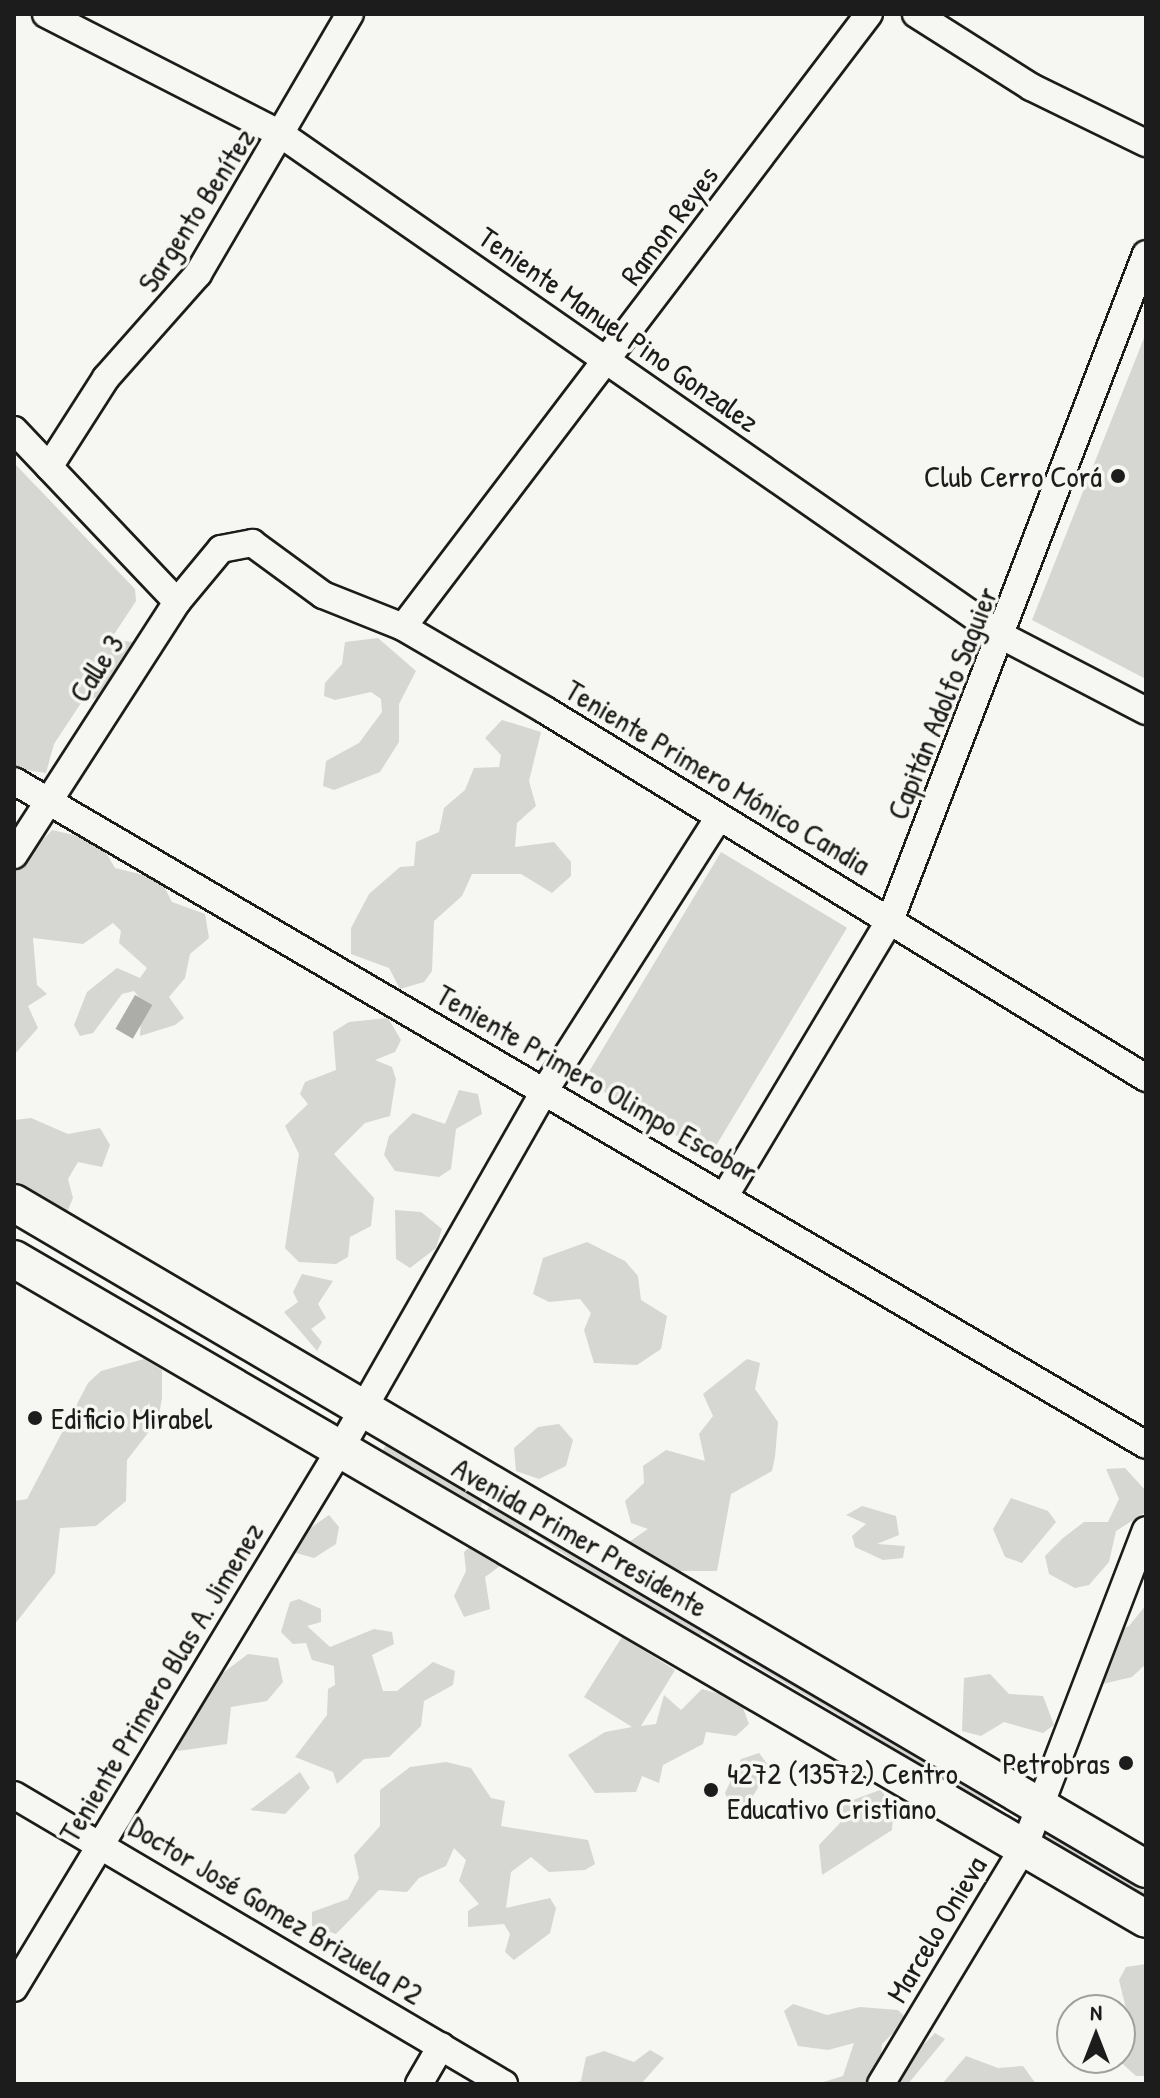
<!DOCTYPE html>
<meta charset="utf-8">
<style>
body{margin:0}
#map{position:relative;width:1160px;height:2098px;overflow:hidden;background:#f6f6f2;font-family:"Patrick Hand",sans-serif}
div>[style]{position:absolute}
.green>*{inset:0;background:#d6d6d2;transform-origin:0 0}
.water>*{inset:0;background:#acaca9;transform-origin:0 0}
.roads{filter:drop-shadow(2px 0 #1c1c1c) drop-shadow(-2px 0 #1c1c1c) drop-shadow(0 2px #1c1c1c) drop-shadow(0 -2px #1c1c1c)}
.minor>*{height:26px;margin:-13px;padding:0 13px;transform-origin:13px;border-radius:13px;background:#f6f6f2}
.secondary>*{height:36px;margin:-18px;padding:0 18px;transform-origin:18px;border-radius:18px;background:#f6f6f2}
.dots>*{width:22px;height:22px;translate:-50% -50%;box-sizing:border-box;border:4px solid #f6f6f2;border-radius:50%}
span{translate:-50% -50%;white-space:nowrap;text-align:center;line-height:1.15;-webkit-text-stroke:7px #f6f6f2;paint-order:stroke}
.street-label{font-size:30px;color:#1c1c1c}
.poi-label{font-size:30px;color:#1c1c1c}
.right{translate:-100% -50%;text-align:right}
.left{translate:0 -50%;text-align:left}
.frame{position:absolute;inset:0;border:16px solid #1c1c1c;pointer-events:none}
.north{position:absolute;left:1056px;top:1994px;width:80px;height:80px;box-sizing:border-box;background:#f6f6f2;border:2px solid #9f9f9c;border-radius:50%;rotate:0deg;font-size:22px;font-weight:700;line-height:32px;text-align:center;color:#1c1c1c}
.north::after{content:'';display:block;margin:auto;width:28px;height:36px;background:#1c1c1c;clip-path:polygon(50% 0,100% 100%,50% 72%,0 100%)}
</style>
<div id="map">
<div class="green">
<div style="clip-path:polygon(1146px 333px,1146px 679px,1032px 620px)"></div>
<div style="clip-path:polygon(14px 463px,135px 589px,136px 601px,111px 639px,132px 642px,140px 660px,116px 691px,81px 703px,54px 744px,46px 773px,14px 768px)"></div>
<div style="clip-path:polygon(378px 638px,416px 671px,399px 704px,399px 742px,380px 772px,334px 790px,323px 786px,326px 761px,359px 743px,382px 712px,381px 699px,371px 692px,335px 700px,324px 696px,325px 683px,342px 664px,345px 642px)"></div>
<div style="clip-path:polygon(502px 720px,541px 732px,529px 781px,536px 806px,517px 823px,515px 847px,554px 842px,571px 862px,571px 876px,552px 893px,521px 874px,472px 874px,462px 896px,434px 921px,432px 971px,424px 982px,400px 989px,389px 968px,351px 954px,351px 928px,369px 894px,400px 867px,414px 866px,416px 842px,439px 832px,444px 808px,465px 790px,474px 768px,499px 767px,501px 755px,485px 738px)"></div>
<div style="clip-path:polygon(52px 830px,99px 841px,115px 868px,160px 879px,172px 902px,205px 914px,209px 938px,190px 954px,185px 978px,169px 997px,184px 1018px,175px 1025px,140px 1036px,142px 1001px,134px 991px,122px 994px,93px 1033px,80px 1036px,74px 1025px,87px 992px,117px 968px,140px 978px,147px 968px,119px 943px,121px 931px,113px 923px,83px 944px,33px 938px,37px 985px,47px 994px,28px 1006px,38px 1028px,14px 1055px,14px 871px)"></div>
<div style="left:721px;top:852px;width:147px;height:266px;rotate:31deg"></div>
<div style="clip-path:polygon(388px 1018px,401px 1040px,395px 1052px,375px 1060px,392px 1067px,396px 1079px,390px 1116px,365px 1123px,334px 1154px,374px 1198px,371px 1226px,350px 1237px,348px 1257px,336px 1264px,299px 1262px,285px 1248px,299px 1154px,285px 1126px,308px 1104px,300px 1094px,305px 1082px,336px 1070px,333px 1032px,349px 1022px)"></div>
<div style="clip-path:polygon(459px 1090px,478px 1094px,482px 1114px,456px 1129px,451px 1169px,439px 1177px,395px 1171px,384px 1155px,389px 1136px,413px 1113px,445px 1124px)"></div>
<div style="clip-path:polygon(31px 1118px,68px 1134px,100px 1128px,110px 1145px,102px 1167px,78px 1162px,68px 1179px,73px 1198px,66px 1215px,14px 1190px,14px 1120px)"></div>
<div style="clip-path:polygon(395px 1210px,421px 1212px,442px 1229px,436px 1248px,410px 1268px,396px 1259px)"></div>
<div style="clip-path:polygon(587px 1242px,625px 1261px,638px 1276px,641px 1300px,667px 1316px,661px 1349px,637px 1365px,594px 1363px,584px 1330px,591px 1313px,580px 1299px,549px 1302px,533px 1294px,543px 1258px)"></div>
<div style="clip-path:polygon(302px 1274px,333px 1281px,318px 1304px,326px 1318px,311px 1329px,322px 1342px,317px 1351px,284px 1312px,298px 1302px,293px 1292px)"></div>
<div style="clip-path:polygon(144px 1359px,162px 1370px,162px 1398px,158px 1420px,127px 1460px,126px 1501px,96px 1526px,60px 1528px,55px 1573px,14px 1625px,14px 1501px,27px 1499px,88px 1383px,101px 1371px)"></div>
<div style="clip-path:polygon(747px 1359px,760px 1363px,755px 1389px,778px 1422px,775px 1457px,772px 1471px,731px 1494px,717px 1571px,675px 1571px,623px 1546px,648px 1529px,631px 1523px,625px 1501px,644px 1483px,643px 1466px,666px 1450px,705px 1461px,699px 1434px,713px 1416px,703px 1394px)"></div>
<div style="clip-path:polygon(559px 1424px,573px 1440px,566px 1466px,539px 1479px,516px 1471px,514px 1448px,538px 1427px)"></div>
<div style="clip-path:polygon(372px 1432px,999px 1802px,992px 1806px,957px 1789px,871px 1742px,879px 1739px,869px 1733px,861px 1741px,834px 1724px,841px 1716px,702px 1634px,690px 1639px,530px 1531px,523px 1547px,479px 1523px,489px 1507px,482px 1503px,478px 1514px,379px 1456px,386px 1445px)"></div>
<div style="clip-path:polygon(1125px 1468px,1146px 1491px,1146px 1512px,1116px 1531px,1109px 1562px,1089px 1585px,1075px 1588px,1049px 1574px,1045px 1556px,1063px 1538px,1084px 1522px,1108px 1522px,1119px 1499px,1106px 1469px)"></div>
<div style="clip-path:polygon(1011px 1498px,1048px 1511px,1056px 1522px,1022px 1563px,1005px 1557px,993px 1529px)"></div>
<div style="clip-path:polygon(862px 1506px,896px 1516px,899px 1535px,877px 1544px,905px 1546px,903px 1558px,883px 1560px,855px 1547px,852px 1536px,866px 1524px,846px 1515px)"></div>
<div style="clip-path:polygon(329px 1515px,339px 1527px,336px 1544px,314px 1558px,296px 1553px,299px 1536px)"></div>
<div style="clip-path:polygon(473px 1544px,500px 1566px,485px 1577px,490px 1609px,464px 1617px,454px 1596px,466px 1571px,464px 1552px)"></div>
<div style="clip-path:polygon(299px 1599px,321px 1609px,321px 1622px,307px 1626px,330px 1647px,374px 1629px,392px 1632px,394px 1644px,372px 1655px,383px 1691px,397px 1691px,433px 1662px,455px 1671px,453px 1685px,424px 1701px,421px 1726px,389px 1757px,364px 1759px,337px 1784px,333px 1772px,295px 1757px,327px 1715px,328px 1689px,335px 1685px,334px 1666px,312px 1660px,306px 1643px,293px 1644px,281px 1632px,290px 1602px)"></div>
<div style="clip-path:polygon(1146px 1605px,1146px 1664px,1132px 1677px,1094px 1686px,1110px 1633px,1129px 1626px)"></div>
<div style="clip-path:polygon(622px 1637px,675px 1670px,641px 1726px,656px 1724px,664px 1695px,681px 1710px,702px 1689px,740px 1700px,749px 1724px,736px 1736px,706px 1732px,703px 1744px,663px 1765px,659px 1783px,642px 1776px,636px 1792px,595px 1793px,568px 1755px,605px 1732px,632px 1727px,584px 1697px)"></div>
<div style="clip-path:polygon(248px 1654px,278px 1658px,283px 1682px,267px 1701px,231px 1707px,227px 1744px,178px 1751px,174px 1746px,215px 1679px)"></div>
<div style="clip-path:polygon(990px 1674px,1009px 1694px,1043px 1696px,1054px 1725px,1043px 1733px,1004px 1722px,981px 1736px,962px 1731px,964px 1678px)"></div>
<div style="clip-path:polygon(759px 1753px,770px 1768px,737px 1822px,725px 1793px,741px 1759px)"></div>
<div style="clip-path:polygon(446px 1762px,471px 1768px,491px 1798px,505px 1801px,501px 1826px,588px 1840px,595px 1864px,585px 1870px,549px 1872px,531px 1857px,511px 1872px,506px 1908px,550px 1898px,556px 1908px,550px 1933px,514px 1960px,505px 1952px,510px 1934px,504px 1924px,468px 1927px,468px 1911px,479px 1904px,459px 1881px,466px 1860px,454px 1848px,446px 1866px,419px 1878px,407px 1892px,379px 1890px,336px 1934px,312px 1926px,312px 1912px,348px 1899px,359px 1878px,354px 1855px,380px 1826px,380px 1790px,410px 1767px)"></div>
<div style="clip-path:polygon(300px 1772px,310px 1788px,285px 1814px,250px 1810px)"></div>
<div style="clip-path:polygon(880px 1790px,894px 1804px,892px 1830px,822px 1875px,819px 1845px,840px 1823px,842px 1804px)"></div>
<div style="clip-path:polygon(1046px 1829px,1146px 1885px,1146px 1898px,1044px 1837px)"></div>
<div style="clip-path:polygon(1146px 1964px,1146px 2076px,1136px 2076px,1116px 2058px,1127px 2013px,1119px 1980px,1126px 1967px)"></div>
<div style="clip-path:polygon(793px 2004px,827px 2015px,860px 2007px,898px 2010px,907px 2019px,882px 2044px,881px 2056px,922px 2046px,935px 2033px,945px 2039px,908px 2084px,817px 2084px,843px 2076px,854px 2043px,828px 2050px,798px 2046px,784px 2011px)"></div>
<div style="clip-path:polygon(650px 2050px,664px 2058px,641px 2084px,569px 2084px,581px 2081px,586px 2057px,604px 2051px,634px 2062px)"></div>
<div style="clip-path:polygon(966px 2056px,998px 2068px,1023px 2066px,1036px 2084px,942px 2084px)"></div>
</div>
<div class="water">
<div style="left:135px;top:995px;width:20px;height:39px;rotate:30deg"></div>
</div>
<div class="roads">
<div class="minor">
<div style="left:46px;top:14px;width:265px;rotate:27.1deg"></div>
<div style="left:282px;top:135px;width:879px;rotate:34.81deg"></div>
<div style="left:1004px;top:637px;width:160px;rotate:27.5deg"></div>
<div style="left:916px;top:14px;width:136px;rotate:32.4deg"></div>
<div style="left:1031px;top:87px;width:128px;rotate:26deg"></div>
<div style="left:14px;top:430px;width:237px;rotate:46.5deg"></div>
<div style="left:49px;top:467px;width:106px;rotate:-57.4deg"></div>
<div style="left:106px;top:378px;width:139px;rotate:-48.5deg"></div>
<div style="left:198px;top:274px;width:301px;rotate:-59.7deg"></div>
<div style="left:403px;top:627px;width:770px;rotate:-52.76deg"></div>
<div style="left:14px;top:781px;width:1312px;rotate:30.39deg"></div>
<div style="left:14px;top:855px;width:301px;rotate:-57.2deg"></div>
<div style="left:177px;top:602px;width:69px;rotate:-50.3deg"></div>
<div style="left:221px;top:549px;width:32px;rotate:-11deg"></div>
<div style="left:252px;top:543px;width:88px;rotate:36.2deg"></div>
<div style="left:323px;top:595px;width:86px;rotate:21.8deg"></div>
<div style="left:403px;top:627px;width:164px;rotate:30.3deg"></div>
<div style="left:545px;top:710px;width:705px;rotate:31.48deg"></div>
<div style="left:726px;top:1194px;width:322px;rotate:-59.1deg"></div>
<div style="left:891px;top:918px;width:711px;rotate:-68.99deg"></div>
<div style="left:14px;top:1795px;width:569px;rotate:30.53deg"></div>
<div style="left:14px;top:1988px;width:628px;rotate:-58.82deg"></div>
<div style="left:339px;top:1451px;width:416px;rotate:-60.3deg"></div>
<div style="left:545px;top:1090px;width:320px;rotate:-57.5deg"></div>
<div style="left:419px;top:2084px;width:44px;rotate:-59.9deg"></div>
<div style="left:881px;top:2084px;width:279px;rotate:-58.9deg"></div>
<div style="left:1025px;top:1845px;width:337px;rotate:-69deg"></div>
</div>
<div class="secondary">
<div style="left:14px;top:1203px;width:1313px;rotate:30.47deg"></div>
<div style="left:14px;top:1259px;width:1310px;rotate:30.24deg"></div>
</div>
</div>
<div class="dots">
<div style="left:1118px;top:476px;background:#1c1c1c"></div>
<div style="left:35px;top:1418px;background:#1c1c1c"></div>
<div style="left:1126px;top:1763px;background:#1c1c1c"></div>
<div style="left:711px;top:1790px;background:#1c1c1c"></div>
</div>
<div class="street-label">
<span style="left:196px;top:210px;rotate:-57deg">Sargento Benítez</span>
<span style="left:669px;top:225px;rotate:-53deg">Ramon Reyes</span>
<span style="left:619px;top:329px;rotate:35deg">Teniente Manuel Pino Gonzalez</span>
<span style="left:96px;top:668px;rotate:-57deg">Calle 3</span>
<span style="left:942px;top:703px;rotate:-68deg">Capitán Adolfo Saguier</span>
<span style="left:718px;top:777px;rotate:31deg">Teniente Primero Mónico Candia</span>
<span style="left:597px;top:1083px;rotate:30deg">Teniente Primero Olimpo Escobar</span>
<span style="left:580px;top:1537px;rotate:30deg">Avenida Primer Presidente</span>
<span style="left:161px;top:1682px;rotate:-59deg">Teniente Primero Blas A. Jimenez</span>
<span style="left:276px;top:1910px;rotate:31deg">Doctor José Gomez Brizuela P2</span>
<span style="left:936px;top:1929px;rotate:-59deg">Marcelo Onieva</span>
</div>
<div class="poi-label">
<span class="right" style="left:1102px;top:476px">Club Cerro Corá</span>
<span class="left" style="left:51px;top:1418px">Edificio Mirabel</span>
<span class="right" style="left:1110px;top:1763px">Petrobras</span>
<span class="left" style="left:727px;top:1790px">4272 (13572) Centro<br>Educativo Cristiano</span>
</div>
<div class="frame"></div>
<div class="north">N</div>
</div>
